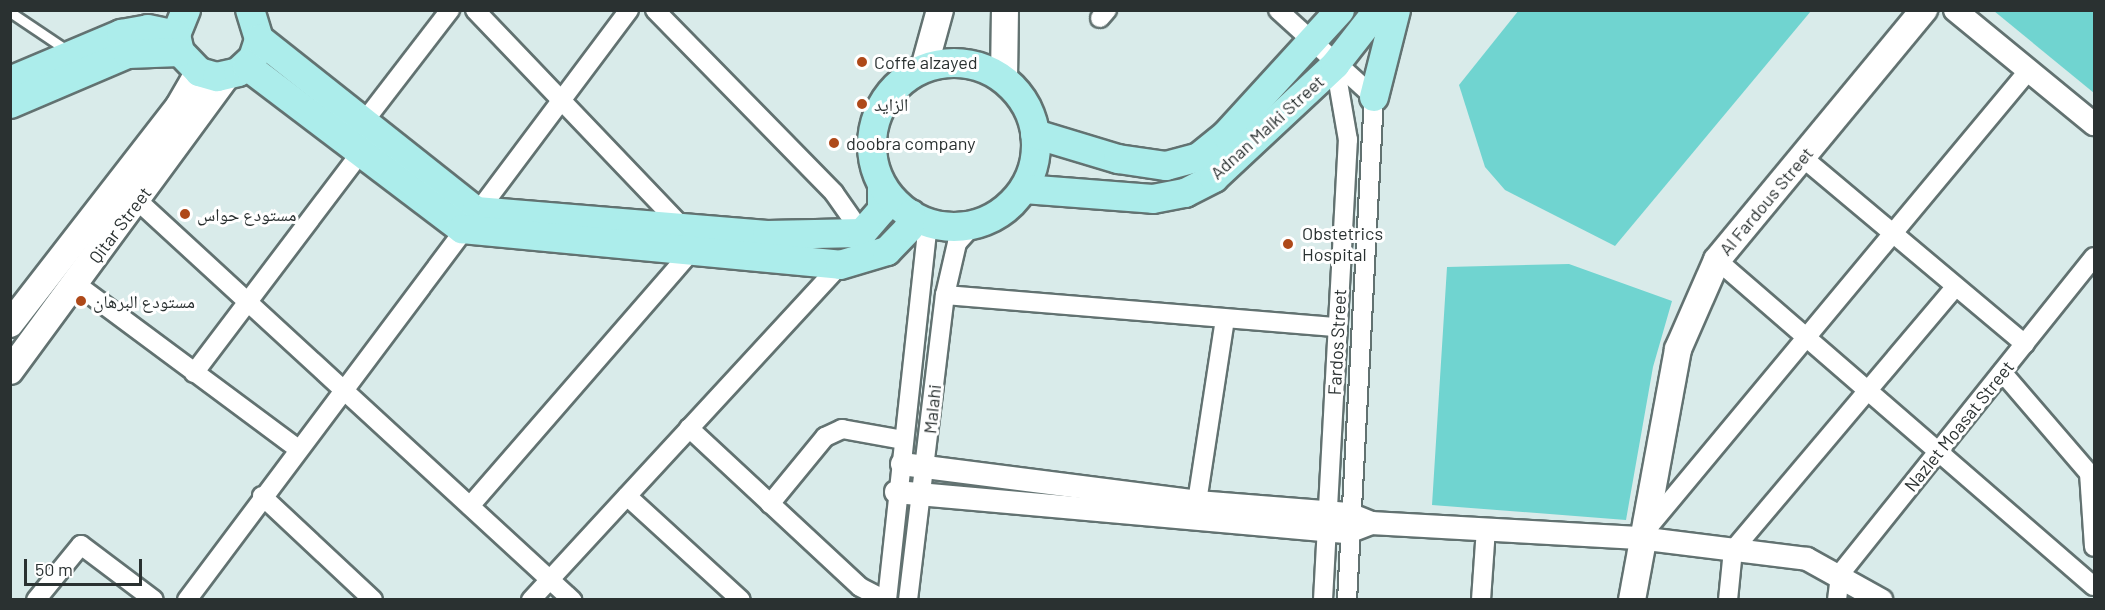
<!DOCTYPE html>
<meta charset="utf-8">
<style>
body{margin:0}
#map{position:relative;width:2105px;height:610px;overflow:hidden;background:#d9ebea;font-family:Barlow,"Noto Naskh Arabic",sans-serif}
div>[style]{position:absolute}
.green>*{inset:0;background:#70d4d0}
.roads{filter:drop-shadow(2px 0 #627271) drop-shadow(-2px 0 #627271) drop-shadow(0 2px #627271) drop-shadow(0 -2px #627271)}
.service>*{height:9px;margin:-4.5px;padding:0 4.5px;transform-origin:4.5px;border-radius:4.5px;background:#fff}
.minor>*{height:18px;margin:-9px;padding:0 9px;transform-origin:9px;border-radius:9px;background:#fff}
.tertiary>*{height:22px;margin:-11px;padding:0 11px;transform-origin:11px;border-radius:11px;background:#fff}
.secondary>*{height:26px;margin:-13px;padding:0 13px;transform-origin:13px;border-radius:13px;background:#fff}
.primary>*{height:28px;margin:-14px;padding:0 14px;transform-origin:14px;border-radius:14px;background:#acedeb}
.primary>.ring{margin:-14px;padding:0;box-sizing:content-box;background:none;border:28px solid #acedeb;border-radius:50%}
.dots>*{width:16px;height:16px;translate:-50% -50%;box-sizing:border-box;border:3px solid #fff;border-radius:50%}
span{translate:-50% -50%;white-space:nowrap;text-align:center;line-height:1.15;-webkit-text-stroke:6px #fff;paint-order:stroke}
.poi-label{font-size:18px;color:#2a3131}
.left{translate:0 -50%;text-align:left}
.street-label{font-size:18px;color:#2a3131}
.frame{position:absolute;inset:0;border:12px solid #2a3131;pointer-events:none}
.scale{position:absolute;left:24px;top:559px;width:118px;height:27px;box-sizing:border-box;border:3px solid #2a3131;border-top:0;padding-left:8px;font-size:18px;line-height:21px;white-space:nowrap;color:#2a3131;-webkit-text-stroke:4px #fff;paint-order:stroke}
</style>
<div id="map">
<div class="green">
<div style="clip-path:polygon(1519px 10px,1811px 10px,1811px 11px,1615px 246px,1505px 190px,1485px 167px,1459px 85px)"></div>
<div style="clip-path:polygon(1994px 11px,2094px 11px,2094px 93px)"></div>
<div style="clip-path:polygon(1569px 264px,1672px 301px,1653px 367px,1626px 520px,1432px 505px,1447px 267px)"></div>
</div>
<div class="roads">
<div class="service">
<div style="left:10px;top:12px;width:70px;rotate:33.9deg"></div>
</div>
<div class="minor">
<div style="left:475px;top:10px;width:301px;rotate:46.3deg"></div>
<div style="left:655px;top:10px;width:256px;rotate:45.6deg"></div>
<div style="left:834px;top:193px;width:49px;rotate:55deg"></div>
<div style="left:1278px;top:10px;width:130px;rotate:42.2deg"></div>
<div style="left:1374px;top:97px;width:504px;rotate:93.07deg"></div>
<div style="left:1100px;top:18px;width:11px;rotate:-49deg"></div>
<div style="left:363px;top:123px;width:143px;rotate:-52.4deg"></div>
<div style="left:1802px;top:157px;width:291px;rotate:40deg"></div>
<div style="left:138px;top:201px;width:590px;rotate:42.59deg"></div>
<div style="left:1717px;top:260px;width:498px;rotate:40.9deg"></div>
<div style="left:76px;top:284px;width:275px;rotate:36.6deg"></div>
<div style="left:945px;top:295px;width:394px;rotate:4.7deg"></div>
<div style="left:2002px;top:372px;width:133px;rotate:49.3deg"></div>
<div style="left:2089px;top:473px;width:74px;rotate:86.1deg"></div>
<div style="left:194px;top:373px;width:277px;rotate:-52.9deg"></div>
<div style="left:689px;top:428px;width:233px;rotate:42.9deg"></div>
<div style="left:860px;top:587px;width:29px;rotate:27deg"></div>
<div style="left:262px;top:496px;width:152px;rotate:43.1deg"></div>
<div style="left:627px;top:496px;width:154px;rotate:42.4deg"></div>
<div style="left:1197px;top:502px;width:184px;rotate:-81.3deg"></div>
<div style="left:770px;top:504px;width:87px;rotate:-50.6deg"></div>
<div style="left:825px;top:437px;width:19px;rotate:-25deg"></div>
<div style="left:842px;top:429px;width:63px;rotate:10.1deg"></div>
<div style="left:470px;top:506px;width:338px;rotate:-49deg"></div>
<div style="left:1646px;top:530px;width:597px;rotate:-50.23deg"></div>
<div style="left:36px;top:600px;width:71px;rotate:-50.7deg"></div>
<div style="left:81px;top:545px;width:91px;rotate:37deg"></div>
<div style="left:187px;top:600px;width:737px;rotate:-53.16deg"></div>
<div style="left:531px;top:600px;width:456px;rotate:-47.3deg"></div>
<div style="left:887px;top:600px;width:379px;rotate:-83.8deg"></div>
<div style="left:908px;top:600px;width:307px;rotate:-83.1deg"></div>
<div style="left:945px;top:295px;width:53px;rotate:-77deg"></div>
<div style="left:957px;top:243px;width:24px;rotate:-48deg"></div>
<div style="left:1323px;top:600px;width:461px;rotate:-86.9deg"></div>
<div style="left:1348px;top:140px;width:76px;rotate:-99.8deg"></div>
<div style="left:1481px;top:600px;width:72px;rotate:-86deg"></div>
<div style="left:1728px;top:600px;width:50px;rotate:-84.3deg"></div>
<div style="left:1733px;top:550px;width:344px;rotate:-49.8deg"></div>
<div style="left:1837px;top:600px;width:26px;rotate:-83deg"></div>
<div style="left:1840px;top:574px;width:406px;rotate:-51.3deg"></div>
</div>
<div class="tertiary">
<div style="left:1955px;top:10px;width:180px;rotate:39.4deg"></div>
<div style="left:902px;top:464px;width:297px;rotate:7.3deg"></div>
<div style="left:1197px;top:502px;width:152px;rotate:4.5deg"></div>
<div style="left:1349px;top:514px;width:24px;rotate:22deg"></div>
<div style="left:1371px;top:523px;width:268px;rotate:3.2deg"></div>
<div style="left:1639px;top:538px;width:169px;rotate:7.1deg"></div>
<div style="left:1807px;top:559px;width:85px;rotate:29deg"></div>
<div style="left:896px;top:492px;width:454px;rotate:5.1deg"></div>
<div style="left:1348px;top:532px;width:25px;rotate:-21deg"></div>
</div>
<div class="secondary">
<div style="left:924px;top:68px;width:60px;rotate:-74.6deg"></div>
<div style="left:1004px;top:80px;width:70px;rotate:-89.2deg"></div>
<div style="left:10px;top:324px;width:276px;rotate:-52.2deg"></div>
<div style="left:179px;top:106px;width:39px;rotate:-60deg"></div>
<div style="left:10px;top:371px;width:366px;rotate:-53.7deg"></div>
<div style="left:1632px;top:600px;width:255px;rotate:-79.6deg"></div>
<div style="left:1678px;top:349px;width:97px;rotate:-66.3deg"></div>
<div style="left:1717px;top:260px;width:325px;rotate:-50.4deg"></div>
</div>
<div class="primary">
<div style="left:186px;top:10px;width:27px;rotate:112deg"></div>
<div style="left:176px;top:35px;width:17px;rotate:77deg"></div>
<div style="left:180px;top:52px;width:28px;rotate:46deg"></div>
<div style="left:199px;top:72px;width:19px;rotate:16deg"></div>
<div style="left:217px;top:77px;width:22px;rotate:-13deg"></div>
<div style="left:238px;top:72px;width:21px;rotate:-43deg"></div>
<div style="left:253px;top:58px;width:20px;rotate:-72deg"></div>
<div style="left:259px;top:39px;width:30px;rotate:-107deg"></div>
<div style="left:259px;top:39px;width:277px;rotate:38.4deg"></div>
<div style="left:476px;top:211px;width:292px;rotate:4.7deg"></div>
<div style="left:767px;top:235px;width:95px;rotate:-1.2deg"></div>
<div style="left:862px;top:233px;width:30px;rotate:-49deg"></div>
<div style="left:882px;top:210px;width:22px;rotate:-90deg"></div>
<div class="ring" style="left:872px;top:63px;width:136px;height:136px"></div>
<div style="left:247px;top:66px;width:270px;rotate:37.2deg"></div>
<div style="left:462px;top:229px;width:380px;rotate:5.4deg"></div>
<div style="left:840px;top:265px;width:49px;rotate:-16.6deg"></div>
<div style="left:887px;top:251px;width:32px;rotate:-46deg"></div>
<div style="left:909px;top:228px;width:14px;rotate:-82deg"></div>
<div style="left:10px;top:81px;width:121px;rotate:-22.9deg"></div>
<div style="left:121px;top:34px;width:27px;rotate:-10deg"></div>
<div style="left:148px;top:29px;width:29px;rotate:12deg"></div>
<div style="left:1374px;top:97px;width:90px;rotate:-75.8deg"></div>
<div style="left:10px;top:104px;width:128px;rotate:-23deg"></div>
<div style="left:128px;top:54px;width:52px;rotate:-2.2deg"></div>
<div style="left:1035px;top:134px;width:87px;rotate:16.8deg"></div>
<div style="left:1118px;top:159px;width:49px;rotate:8.3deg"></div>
<div style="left:1166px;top:166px;width:34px;rotate:-15deg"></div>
<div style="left:1199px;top:157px;width:35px;rotate:-39deg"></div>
<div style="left:1226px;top:135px;width:169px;rotate:-47.6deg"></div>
<div style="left:1024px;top:189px;width:129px;rotate:4.4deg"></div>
<div style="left:1153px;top:199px;width:33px;rotate:-11deg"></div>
<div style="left:1185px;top:193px;width:33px;rotate:-27deg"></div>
<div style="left:1214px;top:178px;width:166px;rotate:-43deg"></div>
<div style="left:1335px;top:65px;width:70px;rotate:-52deg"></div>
</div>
</div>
<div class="dots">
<div style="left:862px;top:62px;background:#ae4919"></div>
<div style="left:862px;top:104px;background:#ae4919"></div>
<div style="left:834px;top:143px;background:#ae4919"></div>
<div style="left:185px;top:214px;background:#ae4919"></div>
<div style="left:1288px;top:244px;background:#ae4919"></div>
<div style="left:81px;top:301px;background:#ae4919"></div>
</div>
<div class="poi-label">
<span class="left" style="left:874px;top:62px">Coffe alzayed</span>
<span class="left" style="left:874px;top:104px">الزايد</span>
<span class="left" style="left:846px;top:143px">doobra company</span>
<span class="left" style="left:197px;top:214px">مستودع حواس</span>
<span class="left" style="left:1302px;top:244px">Obstetrics<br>Hospital</span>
<span class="left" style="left:93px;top:301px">مستودع البرهان</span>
</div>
<div class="street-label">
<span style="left:1267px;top:127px;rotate:-42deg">Adnan Malki Street</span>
<span style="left:1766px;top:201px;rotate:-50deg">Al Fardous Street</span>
<span style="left:120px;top:225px;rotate:-53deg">Qitar Street</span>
<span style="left:1337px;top:342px;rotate:-87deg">Fardos Street</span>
<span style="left:932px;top:409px;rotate:-84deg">Malahi</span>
<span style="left:1959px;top:426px;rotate:-51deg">Nazlet Moasat Street</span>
</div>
<div class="frame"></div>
<div class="scale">50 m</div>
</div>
